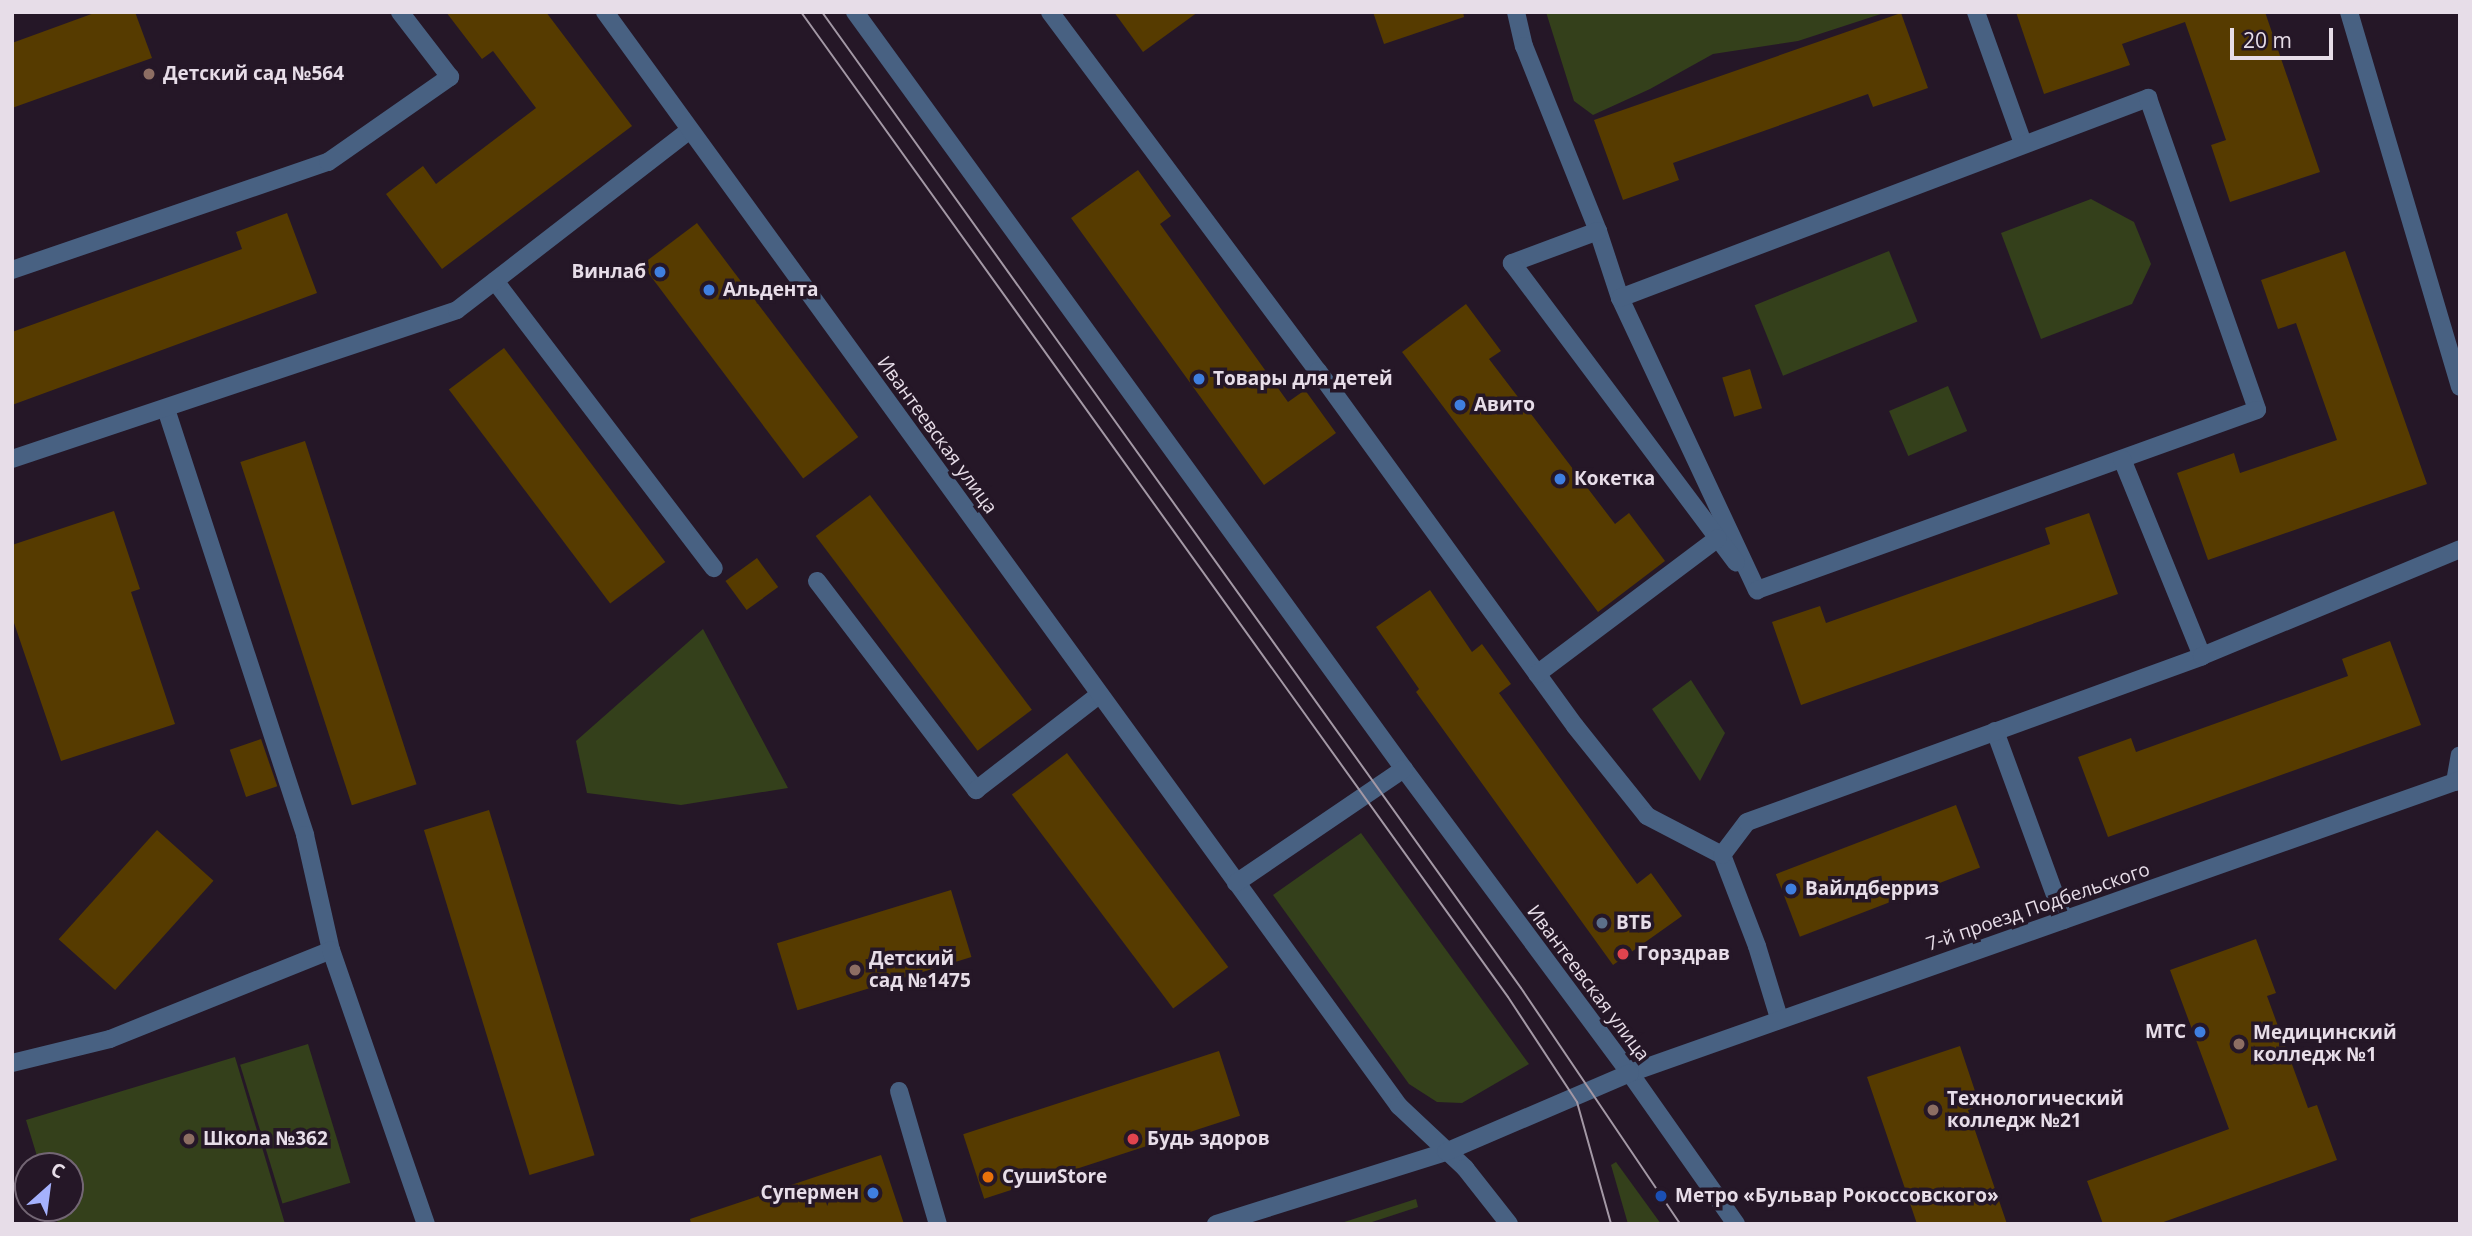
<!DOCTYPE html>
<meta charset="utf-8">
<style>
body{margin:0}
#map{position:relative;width:2472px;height:1236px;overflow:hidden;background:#251727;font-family:"Open Sans",sans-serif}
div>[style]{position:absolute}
.green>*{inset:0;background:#34401b;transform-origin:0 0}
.building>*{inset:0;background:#563b00;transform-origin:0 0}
.service>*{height:18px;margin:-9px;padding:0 9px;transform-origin:9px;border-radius:9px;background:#486182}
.minor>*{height:18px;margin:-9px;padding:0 9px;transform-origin:9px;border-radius:9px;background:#486182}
.tertiary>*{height:18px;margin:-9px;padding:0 9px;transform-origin:9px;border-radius:9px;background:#486182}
.tram>*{height:2px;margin:-1px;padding:0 1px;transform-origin:1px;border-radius:1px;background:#a398a5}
.dots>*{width:19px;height:19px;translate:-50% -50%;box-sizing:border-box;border:4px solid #251727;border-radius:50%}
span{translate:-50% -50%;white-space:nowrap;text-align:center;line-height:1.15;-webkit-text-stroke:7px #251727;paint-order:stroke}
.poi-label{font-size:19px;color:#e7dde8;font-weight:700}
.left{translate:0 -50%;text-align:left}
.right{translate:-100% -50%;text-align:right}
.street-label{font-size:19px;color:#e7dde8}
.frame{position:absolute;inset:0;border:14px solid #e7dde8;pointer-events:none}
.north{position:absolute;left:14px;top:1152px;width:70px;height:70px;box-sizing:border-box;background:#251727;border:2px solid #736674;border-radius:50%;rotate:28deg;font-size:19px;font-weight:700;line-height:28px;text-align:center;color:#e7dde8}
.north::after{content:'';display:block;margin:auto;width:24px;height:32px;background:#a5b1fc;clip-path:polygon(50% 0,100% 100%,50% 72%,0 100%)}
.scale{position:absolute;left:2230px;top:28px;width:103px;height:32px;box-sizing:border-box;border:4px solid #e7dde8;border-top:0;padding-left:9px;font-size:21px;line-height:24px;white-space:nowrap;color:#e7dde8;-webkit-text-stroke:5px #251727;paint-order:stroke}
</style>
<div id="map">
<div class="green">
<div style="clip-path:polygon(1546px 12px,1887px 12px,1798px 41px,1713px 54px,1650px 89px,1593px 115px,1574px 101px)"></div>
<div style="clip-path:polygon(2091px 199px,2134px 222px,2151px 264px,2132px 304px,2041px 339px,2001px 233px)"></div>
<div style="left:1889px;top:251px;width:76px;height:145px;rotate:68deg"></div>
<div style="left:1948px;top:386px;width:49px;height:64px;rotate:67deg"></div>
<div style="clip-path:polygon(703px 629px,788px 788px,681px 805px,587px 793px,576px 741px)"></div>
<div style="clip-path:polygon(1691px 680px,1725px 733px,1700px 781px,1652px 709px)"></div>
<div style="clip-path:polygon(1361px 833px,1529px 1064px,1462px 1103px,1437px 1102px,1409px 1084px,1273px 895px)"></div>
<div style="left:308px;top:1044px;width:145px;height:71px;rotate:73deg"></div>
<div style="clip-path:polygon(235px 1057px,285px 1224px,58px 1224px,53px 1208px,70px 1208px,70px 1166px,40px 1166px,26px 1120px)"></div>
<div style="clip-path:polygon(1616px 1162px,1661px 1224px,1628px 1224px,1611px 1165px)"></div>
<div style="clip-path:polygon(1416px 1199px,1418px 1207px,1366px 1224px,1338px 1224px)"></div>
</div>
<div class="building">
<div style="clip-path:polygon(97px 12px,135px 12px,152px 58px,12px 108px,12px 43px)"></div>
<div style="clip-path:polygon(446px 12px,546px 12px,632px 126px,442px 269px,386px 194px,423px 166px,436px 184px,536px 108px,493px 51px,482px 59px)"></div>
<div style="clip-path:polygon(1114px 12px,1198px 12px,1143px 52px)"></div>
<div style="clip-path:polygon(1373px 12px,1463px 12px,1464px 17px,1384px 44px)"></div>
<div style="clip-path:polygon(2016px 12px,2265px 12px,2320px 172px,2230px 202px,2211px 145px,2226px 140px,2185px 22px,2122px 44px,2130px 65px,2044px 94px)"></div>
<div style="clip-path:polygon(1901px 13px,1928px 88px,1873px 107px,1868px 94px,1673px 163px,1679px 180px,1623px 200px,1594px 120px)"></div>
<div style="clip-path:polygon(1138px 170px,1171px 216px,1160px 224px,1288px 402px,1305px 390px,1336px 433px,1264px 485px,1071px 218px)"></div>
<div style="clip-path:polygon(287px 213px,317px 293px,12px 405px,12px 332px,242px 249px,236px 232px)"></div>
<div style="left:697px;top:223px;width:268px;height:69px;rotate:53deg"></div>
<div style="clip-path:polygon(2345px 251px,2427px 484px,2208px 560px,2177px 473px,2234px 453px,2240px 473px,2337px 440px,2296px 323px,2278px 329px,2261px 280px)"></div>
<div style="clip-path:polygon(1466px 304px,1501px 351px,1489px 359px,1615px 524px,1629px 513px,1665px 561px,1598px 612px,1402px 352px)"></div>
<div style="left:504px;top:348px;width:268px;height:69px;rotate:53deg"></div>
<div style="left:1750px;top:369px;width:41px;height:29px;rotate:73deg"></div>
<div style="left:305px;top:441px;width:361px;height:68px;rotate:72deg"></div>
<div style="left:870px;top:495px;width:269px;height:68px;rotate:53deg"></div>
<div style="clip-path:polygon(114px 511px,140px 589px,131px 592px,175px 724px,61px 761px,12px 617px,12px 545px)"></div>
<div style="clip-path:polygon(2089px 513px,2118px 594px,1801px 705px,1772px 622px,1820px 606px,1826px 623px,2050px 544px,2045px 528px)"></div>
<div style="left:757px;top:558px;width:36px;height:39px;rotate:54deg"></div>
<div style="clip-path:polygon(1430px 590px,1472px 652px,1482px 644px,1511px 684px,1499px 693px,1637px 884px,1651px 873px,1682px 916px,1613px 965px,1416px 692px,1419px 689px,1376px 627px)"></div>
<div style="clip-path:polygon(2390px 641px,2421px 725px,2108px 837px,2078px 757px,2131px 738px,2136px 752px,2348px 676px,2342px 659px)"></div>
<div style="left:261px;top:739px;width:50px;height:33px;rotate:71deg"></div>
<div style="left:1067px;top:753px;width:268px;height:69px;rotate:53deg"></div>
<div style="left:1956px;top:805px;width:67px;height:193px;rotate:69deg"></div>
<div style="left:489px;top:810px;width:361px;height:68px;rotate:73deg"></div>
<div style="left:157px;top:830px;width:76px;height:147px;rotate:42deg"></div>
<div style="left:951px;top:890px;width:70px;height:182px;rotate:73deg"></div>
<div style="clip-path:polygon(2256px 939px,2276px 993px,2267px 996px,2308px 1108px,2317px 1105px,2337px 1160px,2158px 1224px,2103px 1224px,2087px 1181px,2229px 1129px,2170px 970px)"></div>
<div style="clip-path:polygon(1960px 1046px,1980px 1106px,1968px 1110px,2007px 1224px,1917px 1224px,1867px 1077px)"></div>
<div style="left:1219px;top:1051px;width:68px;height:269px;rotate:72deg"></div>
<div style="clip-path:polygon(881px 1155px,904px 1224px,691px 1224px,690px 1219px)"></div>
</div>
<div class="service">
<div style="left:1050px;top:12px;width:448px;rotate:53.3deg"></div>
<div style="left:1318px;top:371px;width:438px;rotate:54.1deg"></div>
<div style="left:1575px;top:726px;width:115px;rotate:51.3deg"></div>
<div style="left:1647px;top:816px;width:85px;rotate:27.5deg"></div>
<div style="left:1516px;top:12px;width:35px;rotate:77deg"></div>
<div style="left:1524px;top:46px;width:199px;rotate:68.2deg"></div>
<div style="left:1598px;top:231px;width:71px;rotate:71.8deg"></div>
<div style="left:1620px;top:298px;width:323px;rotate:64.9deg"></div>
<div style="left:1976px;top:12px;width:139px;rotate:70.3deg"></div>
<div style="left:2349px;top:12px;width:391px;rotate:73.5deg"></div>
<div style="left:1598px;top:231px;width:92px;rotate:159.6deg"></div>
<div style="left:1512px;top:263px;width:374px;rotate:53.2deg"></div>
<div style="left:12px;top:270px;width:334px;rotate:-18.9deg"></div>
<div style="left:328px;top:162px;width:149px;rotate:-34.9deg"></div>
<div style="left:450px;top:77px;width:82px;rotate:-127.6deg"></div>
<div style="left:495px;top:281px;width:361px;rotate:52.7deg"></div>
<div style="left:1620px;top:298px;width:565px;rotate:-20.75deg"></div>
<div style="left:2148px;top:98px;width:330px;rotate:70.7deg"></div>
<div style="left:2257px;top:410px;width:531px;rotate:160.2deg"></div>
<div style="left:166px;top:409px;width:448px;rotate:71.9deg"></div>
<div style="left:305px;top:835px;width:118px;rotate:77.3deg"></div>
<div style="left:12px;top:459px;width:469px;rotate:-18.5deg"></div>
<div style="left:457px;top:310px;width:294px;rotate:-37.7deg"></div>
<div style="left:2122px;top:459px;width:213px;rotate:67.9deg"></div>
<div style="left:817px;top:581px;width:263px;rotate:52.7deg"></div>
<div style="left:976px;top:790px;width:155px;rotate:-37.7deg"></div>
<div style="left:1537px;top:674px;width:226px;rotate:-36.9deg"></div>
<div style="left:1995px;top:731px;width:201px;rotate:69.9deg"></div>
<div style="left:2455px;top:782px;width:27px;rotate:-80deg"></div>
<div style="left:1779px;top:1018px;width:75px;rotate:-107deg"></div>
<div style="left:1757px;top:946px;width:97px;rotate:-111deg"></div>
<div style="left:1722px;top:855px;width:41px;rotate:-52.9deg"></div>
<div style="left:1747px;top:822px;width:484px;rotate:-20deg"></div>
<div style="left:2202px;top:656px;width:279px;rotate:-22.5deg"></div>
<div style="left:12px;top:1063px;width:101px;rotate:-13.8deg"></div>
<div style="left:110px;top:1039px;width:238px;rotate:-21.9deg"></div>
<div style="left:331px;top:950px;width:290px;rotate:70.9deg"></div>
<div style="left:899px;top:1091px;width:139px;rotate:73.7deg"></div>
</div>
<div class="minor">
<div style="left:1216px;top:1224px;width:241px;rotate:-17.4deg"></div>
<div style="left:1736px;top:1224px;width:184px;rotate:-125.1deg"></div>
<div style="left:1630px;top:1073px;width:880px;rotate:-19.44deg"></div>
</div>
<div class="tertiary">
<div style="left:605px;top:12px;width:1352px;rotate:54.03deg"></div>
<div style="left:1399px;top:1106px;width:91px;rotate:43.2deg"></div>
<div style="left:1465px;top:1168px;width:71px;rotate:51.8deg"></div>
<div style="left:855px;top:12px;width:935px;rotate:54.05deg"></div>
<div style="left:1404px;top:769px;width:379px;rotate:53.4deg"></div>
<div style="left:1630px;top:1073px;width:200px;rotate:156.8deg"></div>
<div style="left:1236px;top:883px;width:203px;rotate:-34.2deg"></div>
</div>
<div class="tram">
<div style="left:801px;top:12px;width:1212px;rotate:54.33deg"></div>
<div style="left:1508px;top:997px;width:126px;rotate:56.7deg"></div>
<div style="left:1577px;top:1102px;width:127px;rotate:74.4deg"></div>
<div style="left:822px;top:12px;width:1200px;rotate:54.39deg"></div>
<div style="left:1521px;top:988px;width:285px;rotate:56deg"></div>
</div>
<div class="dots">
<div style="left:149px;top:74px;background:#8d6e63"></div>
<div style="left:660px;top:272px;background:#3f7fe0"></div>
<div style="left:709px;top:290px;background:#3f7fe0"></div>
<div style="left:1199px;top:379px;background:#3f7fe0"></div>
<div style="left:1460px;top:405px;background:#3f7fe0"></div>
<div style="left:1560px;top:479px;background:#3f7fe0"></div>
<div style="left:1791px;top:889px;background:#3f7fe0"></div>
<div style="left:1602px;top:923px;background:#5c6f8a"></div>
<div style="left:1623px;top:954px;background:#e0444e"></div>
<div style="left:855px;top:970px;background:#8d6e63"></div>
<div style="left:2200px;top:1032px;background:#3f7fe0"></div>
<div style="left:2239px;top:1044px;background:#8d6e63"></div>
<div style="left:1933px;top:1110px;background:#8d6e63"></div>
<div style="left:189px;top:1139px;background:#8d6e63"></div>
<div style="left:1133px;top:1139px;background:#e0444e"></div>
<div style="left:988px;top:1177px;background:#e8710a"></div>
<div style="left:873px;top:1193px;background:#3f7fe0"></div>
<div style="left:1661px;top:1196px;background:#1a4fb4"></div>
</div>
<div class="poi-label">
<span class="left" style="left:163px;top:74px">Детский сад №564</span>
<span class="right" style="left:646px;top:272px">Винлаб</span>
<span class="left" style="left:723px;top:290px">Альдента</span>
<span class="left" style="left:1213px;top:379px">Товары для детей</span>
<span class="left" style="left:1474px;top:405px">Авито</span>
<span class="left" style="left:1574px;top:479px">Кокетка</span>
<span class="left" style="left:1805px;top:889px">Вайлдберриз</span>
<span class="left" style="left:1616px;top:923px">ВТБ</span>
<span class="left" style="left:1637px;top:954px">Горздрав</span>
<span class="left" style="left:869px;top:970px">Детский<br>сад №1475</span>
<span class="right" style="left:2186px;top:1032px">МТС</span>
<span class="left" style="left:2253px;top:1044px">Медицинский<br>колледж №1</span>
<span class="left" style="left:1947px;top:1110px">Технологический<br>колледж №21</span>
<span class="left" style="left:203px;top:1139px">Школа №362</span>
<span class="left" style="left:1147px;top:1139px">Будь здоров</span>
<span class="left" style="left:1002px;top:1177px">СушиStore</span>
<span class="right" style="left:859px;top:1193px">Супермен</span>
<span class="left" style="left:1675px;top:1196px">Метро «Бульвар Рокоссовского»</span>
</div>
<div class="street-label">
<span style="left:937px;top:435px;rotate:54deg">Ивантеевская улица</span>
<span style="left:2038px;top:907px;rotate:-19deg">7-й проезд Подбельского</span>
<span style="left:1588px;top:983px;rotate:53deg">Ивантеевская улица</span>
</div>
<div class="frame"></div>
<div class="north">С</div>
<div class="scale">20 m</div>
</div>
